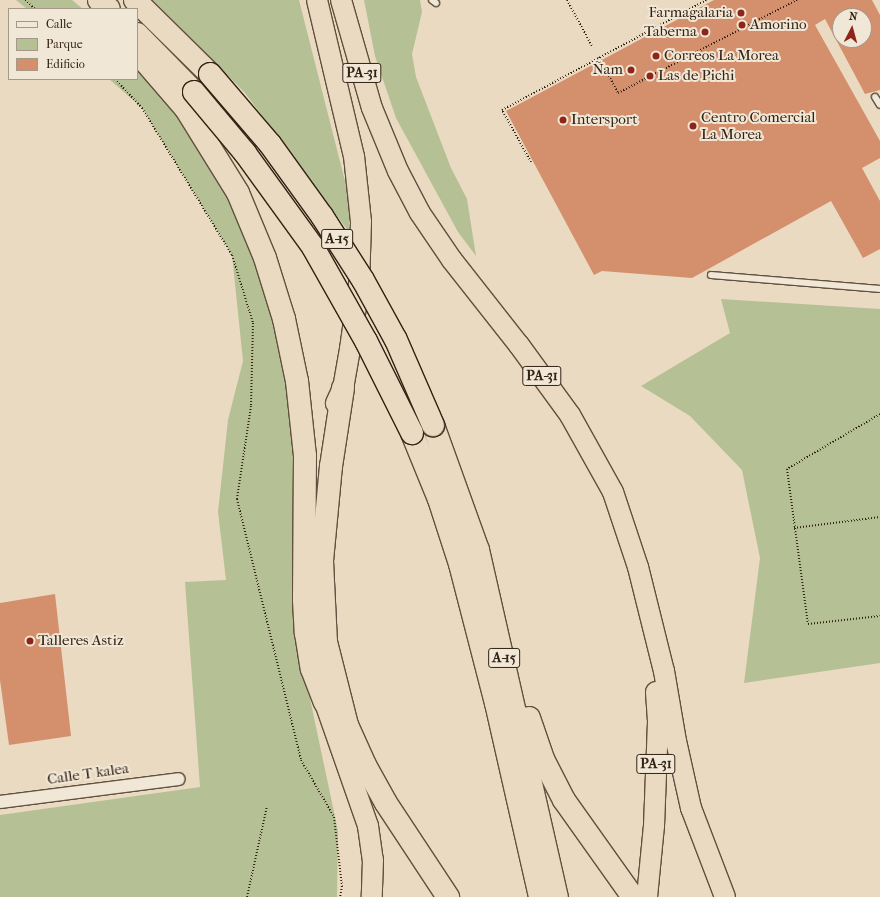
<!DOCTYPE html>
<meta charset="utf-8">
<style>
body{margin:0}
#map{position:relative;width:880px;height:897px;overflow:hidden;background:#e9dac1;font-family:"IM FELL French Canon",serif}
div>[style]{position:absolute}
.green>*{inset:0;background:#b5c094}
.building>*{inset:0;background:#d4906d}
.path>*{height:2px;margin-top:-1px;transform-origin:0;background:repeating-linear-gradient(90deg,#322213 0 1px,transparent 0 3px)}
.roads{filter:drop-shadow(1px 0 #60503e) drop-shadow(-1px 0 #60503e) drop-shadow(0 1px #60503e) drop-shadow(0 -1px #60503e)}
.service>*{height:6px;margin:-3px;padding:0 3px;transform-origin:3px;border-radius:3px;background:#f1e7d7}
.minor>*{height:12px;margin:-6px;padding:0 6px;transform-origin:6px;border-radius:6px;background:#f1e7d7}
.trunk>*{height:20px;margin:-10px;padding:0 10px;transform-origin:10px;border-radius:10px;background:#e9dac1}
.motorway>*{height:22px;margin:-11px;padding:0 11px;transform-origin:11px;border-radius:11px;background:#e9dac1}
.bridges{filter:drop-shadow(1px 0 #322213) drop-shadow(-1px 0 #322213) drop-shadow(0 1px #322213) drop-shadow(0 -1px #322213)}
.motorway-bridge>*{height:22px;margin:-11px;padding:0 11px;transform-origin:11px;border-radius:11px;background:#e9dac1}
.dots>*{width:11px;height:11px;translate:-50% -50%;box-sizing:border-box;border:2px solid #f1e7d7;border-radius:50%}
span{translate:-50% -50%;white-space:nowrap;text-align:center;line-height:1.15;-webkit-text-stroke:4px #f1e7d7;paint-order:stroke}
.shield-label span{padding:1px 3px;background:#f1e7d7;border:1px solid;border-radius:3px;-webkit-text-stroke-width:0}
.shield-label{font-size:14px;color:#322213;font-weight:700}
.poi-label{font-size:15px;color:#322213}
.right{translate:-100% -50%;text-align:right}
.left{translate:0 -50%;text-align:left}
.street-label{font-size:15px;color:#322213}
.legend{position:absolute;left:8px;top:8px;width:130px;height:72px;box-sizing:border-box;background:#f1e7d7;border:1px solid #a59889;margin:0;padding:5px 7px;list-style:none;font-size:12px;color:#322213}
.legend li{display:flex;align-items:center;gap:8px;height:20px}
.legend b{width:20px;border:1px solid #a59889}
.north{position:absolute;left:832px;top:8px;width:40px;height:40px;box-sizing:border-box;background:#f1e7d7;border:1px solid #a59889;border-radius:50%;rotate:6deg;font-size:11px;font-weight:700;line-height:16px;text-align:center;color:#322213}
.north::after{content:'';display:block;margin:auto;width:14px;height:18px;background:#8f2418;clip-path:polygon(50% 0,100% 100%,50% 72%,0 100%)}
</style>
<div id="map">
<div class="green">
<div style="clip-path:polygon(16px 0,72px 0,83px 9px,27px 9px)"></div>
<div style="clip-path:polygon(153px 0,299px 0,349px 197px,349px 232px,245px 93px)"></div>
<div style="clip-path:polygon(364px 0,420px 0,422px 12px,412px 54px,416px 77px,451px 168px,467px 199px,476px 256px,458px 232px,396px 118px,375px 56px)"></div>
<div style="clip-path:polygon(137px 60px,200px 141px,238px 214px,272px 304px,294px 410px,301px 656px,338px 831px,337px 897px,0 897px,0 815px,200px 787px,185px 582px,226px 580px,218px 512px,228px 420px,243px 361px,232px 255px,142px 108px,109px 79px,137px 79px)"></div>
<div style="clip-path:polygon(721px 299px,880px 309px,880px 663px,744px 683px,760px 558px,742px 470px,690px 416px,641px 386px,730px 333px)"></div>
</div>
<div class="building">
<div style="clip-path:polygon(evenodd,714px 0,872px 0,880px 15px,880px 90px,865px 94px,825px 19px,815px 25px,880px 141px,880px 158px,862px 168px,880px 201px,880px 249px,863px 258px,831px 201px,692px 278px,602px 271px,594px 275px,506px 111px,714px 0,840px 16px,864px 16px,864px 40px,840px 40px,840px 16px)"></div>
<div style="clip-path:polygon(55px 594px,71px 736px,9px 745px,0 680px,0 603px)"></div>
</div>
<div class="path">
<div style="left:25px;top:0;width:13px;rotate:42deg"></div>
<div style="left:567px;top:0;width:52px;rotate:61.5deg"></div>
<div style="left:599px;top:57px;width:41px;rotate:62.2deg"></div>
<div style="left:618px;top:93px;width:202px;rotate:-27.5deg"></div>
<div style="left:115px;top:79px;width:40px;rotate:47deg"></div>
<div style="left:142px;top:108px;width:172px;rotate:58.5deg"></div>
<div style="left:232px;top:255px;width:71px;rotate:72.8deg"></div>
<div style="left:253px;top:323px;width:83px;rotate:91.4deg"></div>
<div style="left:251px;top:406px;width:94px;rotate:98.6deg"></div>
<div style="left:237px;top:499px;width:269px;rotate:76.2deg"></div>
<div style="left:301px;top:760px;width:66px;rotate:59.9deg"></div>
<div style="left:334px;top:817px;width:69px;rotate:83.4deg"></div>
<div style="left:342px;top:886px;width:11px;rotate:100deg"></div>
<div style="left:531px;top:162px;width:60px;rotate:-119.1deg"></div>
<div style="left:502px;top:110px;width:232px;rotate:-28.3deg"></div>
<div style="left:880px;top:414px;width:108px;rotate:149.4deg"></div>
<div style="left:787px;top:469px;width:156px;rotate:82.3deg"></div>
<div style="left:808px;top:624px;width:72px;rotate:-6.3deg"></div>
<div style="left:794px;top:528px;width:87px;rotate:-7.3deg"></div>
<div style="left:247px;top:897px;width:93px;rotate:-77.6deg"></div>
</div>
<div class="roads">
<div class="service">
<div style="left:432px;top:0;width:5px;rotate:37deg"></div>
<div style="left:875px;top:97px;width:9px;rotate:58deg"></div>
<div style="left:711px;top:275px;width:170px;rotate:4.7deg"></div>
</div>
<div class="minor">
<div style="left:0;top:802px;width:180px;rotate:-7.3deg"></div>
</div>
<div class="trunk">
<div style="left:317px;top:0;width:160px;rotate:76.7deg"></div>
<div style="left:354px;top:156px;width:66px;rotate:83.9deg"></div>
<div style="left:361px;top:222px;width:63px;rotate:91.8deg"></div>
<div style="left:359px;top:285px;width:65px;rotate:98deg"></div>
<div style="left:350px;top:349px;width:40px;rotate:100deg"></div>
<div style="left:343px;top:388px;width:17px;rotate:115deg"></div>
<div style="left:341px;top:0;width:112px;rotate:74deg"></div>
<div style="left:372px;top:108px;width:68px;rotate:67.6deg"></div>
<div style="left:398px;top:171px;width:47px;rotate:62.4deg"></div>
<div style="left:420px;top:213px;width:57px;rotate:55.8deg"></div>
<div style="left:452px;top:260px;width:108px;rotate:51.8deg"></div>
<div style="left:519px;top:345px;width:87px;rotate:53.9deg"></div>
<div style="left:570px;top:415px;width:88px;rotate:60.8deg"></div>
<div style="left:613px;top:492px;width:79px;rotate:71.6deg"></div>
<div style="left:638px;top:567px;width:107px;rotate:76deg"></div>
<div style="left:664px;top:671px;width:71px;rotate:80.3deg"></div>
<div style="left:676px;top:741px;width:69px;rotate:77.4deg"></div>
<div style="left:691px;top:808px;width:95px;rotate:69.1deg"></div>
<div style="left:322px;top:687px;width:16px;rotate:79deg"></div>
<div style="left:325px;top:703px;width:130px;rotate:70.7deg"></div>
<div style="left:368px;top:826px;width:34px;rotate:82deg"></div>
<div style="left:373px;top:860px;width:37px;rotate:92deg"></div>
<div style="left:647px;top:897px;width:71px;rotate:-84.4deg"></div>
<div style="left:654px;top:826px;width:105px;rotate:-87.8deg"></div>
<div style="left:658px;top:721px;width:29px;rotate:-94deg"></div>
</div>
<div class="motorway">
<div style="left:99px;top:0;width:13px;rotate:42deg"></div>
<div style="left:135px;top:0;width:105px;rotate:44.6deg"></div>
<div style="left:137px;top:34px;width:81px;rotate:45.5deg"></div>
<div style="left:137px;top:52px;width:75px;rotate:49.3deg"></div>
<div style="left:186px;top:109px;width:99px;rotate:58.2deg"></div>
<div style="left:238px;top:193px;width:70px;rotate:67.4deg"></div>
<div style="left:265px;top:258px;width:64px;rotate:72.7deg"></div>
<div style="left:284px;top:319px;width:63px;rotate:78.2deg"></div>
<div style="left:297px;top:381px;width:75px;rotate:83.9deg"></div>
<div style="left:305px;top:456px;width:144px;rotate:90.4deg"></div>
<div style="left:304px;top:600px;width:33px;rotate:87deg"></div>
<div style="left:306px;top:633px;width:36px;rotate:81deg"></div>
<div style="left:312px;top:669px;width:36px;rotate:69deg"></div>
<div style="left:343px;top:388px;width:79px;rotate:98.7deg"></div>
<div style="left:331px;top:466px;width:95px;rotate:95.4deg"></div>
<div style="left:322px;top:561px;width:81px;rotate:87.2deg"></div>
<div style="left:326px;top:642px;width:86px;rotate:75.8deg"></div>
<div style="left:347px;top:725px;width:44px;rotate:65.8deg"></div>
<div style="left:365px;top:765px;width:43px;rotate:61.1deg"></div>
<div style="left:386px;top:803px;width:113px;rotate:56.6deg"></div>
<div style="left:433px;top:425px;width:133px;rotate:70.2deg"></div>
<div style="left:478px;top:550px;width:356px;rotate:77.2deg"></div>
<div style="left:412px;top:433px;width:71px;rotate:67.8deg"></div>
<div style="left:439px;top:499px;width:68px;rotate:72.1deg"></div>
<div style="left:460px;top:564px;width:144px;rotate:75.5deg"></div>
<div style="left:496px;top:703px;width:199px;rotate:77.2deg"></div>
<div style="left:529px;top:718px;width:43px;rotate:71.1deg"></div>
<div style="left:543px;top:759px;width:46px;rotate:62.9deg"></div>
<div style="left:564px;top:800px;width:119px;rotate:54.6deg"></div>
</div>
</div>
<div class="bridges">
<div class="motorway-bridge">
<div style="left:210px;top:74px;width:92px;rotate:49.4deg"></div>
<div style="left:270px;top:144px;width:89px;rotate:54.2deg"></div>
<div style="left:322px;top:216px;width:76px;rotate:57.4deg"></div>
<div style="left:363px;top:280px;width:68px;rotate:61.2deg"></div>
<div style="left:396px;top:340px;width:93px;rotate:66.5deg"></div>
<div style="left:194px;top:92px;width:80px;rotate:50.1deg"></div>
<div style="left:245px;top:153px;width:116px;rotate:54.1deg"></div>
<div style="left:313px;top:247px;width:108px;rotate:60.6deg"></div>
<div style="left:366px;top:341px;width:103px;rotate:63.4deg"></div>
</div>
</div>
<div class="dots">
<div style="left:741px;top:13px;background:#8f2418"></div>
<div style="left:742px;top:25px;background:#8f2418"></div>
<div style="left:705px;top:32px;background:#8f2418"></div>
<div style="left:656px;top:56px;background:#8f2418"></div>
<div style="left:631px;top:70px;background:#8f2418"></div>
<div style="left:650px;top:76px;background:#8f2418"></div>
<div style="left:563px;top:120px;background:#8f2418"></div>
<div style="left:693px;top:126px;background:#8f2418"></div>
<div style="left:30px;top:641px;background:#8f2418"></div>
</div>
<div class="shield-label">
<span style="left:362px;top:73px">PA-31</span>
<span style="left:337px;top:239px">A-15</span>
<span style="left:542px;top:376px">PA-31</span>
<span style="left:504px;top:658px">A-15</span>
<span style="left:656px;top:764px">PA-31</span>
</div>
<div class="poi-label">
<span class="right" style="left:733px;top:13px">Farmagalaria</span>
<span class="left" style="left:750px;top:25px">Amorino</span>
<span class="right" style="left:697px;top:32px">Taberna</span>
<span class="left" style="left:664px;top:56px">Correos La Morea</span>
<span class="right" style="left:623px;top:70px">Ñam</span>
<span class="left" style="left:658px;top:76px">Las de Pichi</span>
<span class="left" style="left:701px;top:126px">Centro Comercial<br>La Morea</span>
<span class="left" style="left:571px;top:120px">Intersport</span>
<span class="left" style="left:38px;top:641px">Talleres Astiz</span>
</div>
<div class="street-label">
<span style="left:88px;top:774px;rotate:-8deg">Calle T kalea</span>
</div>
<ul class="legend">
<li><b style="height:5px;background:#f1e7d7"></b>Calle</li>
<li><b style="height:11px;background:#b5c094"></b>Parque</li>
<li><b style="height:11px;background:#d4906d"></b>Edificio</li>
</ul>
<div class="north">N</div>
</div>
